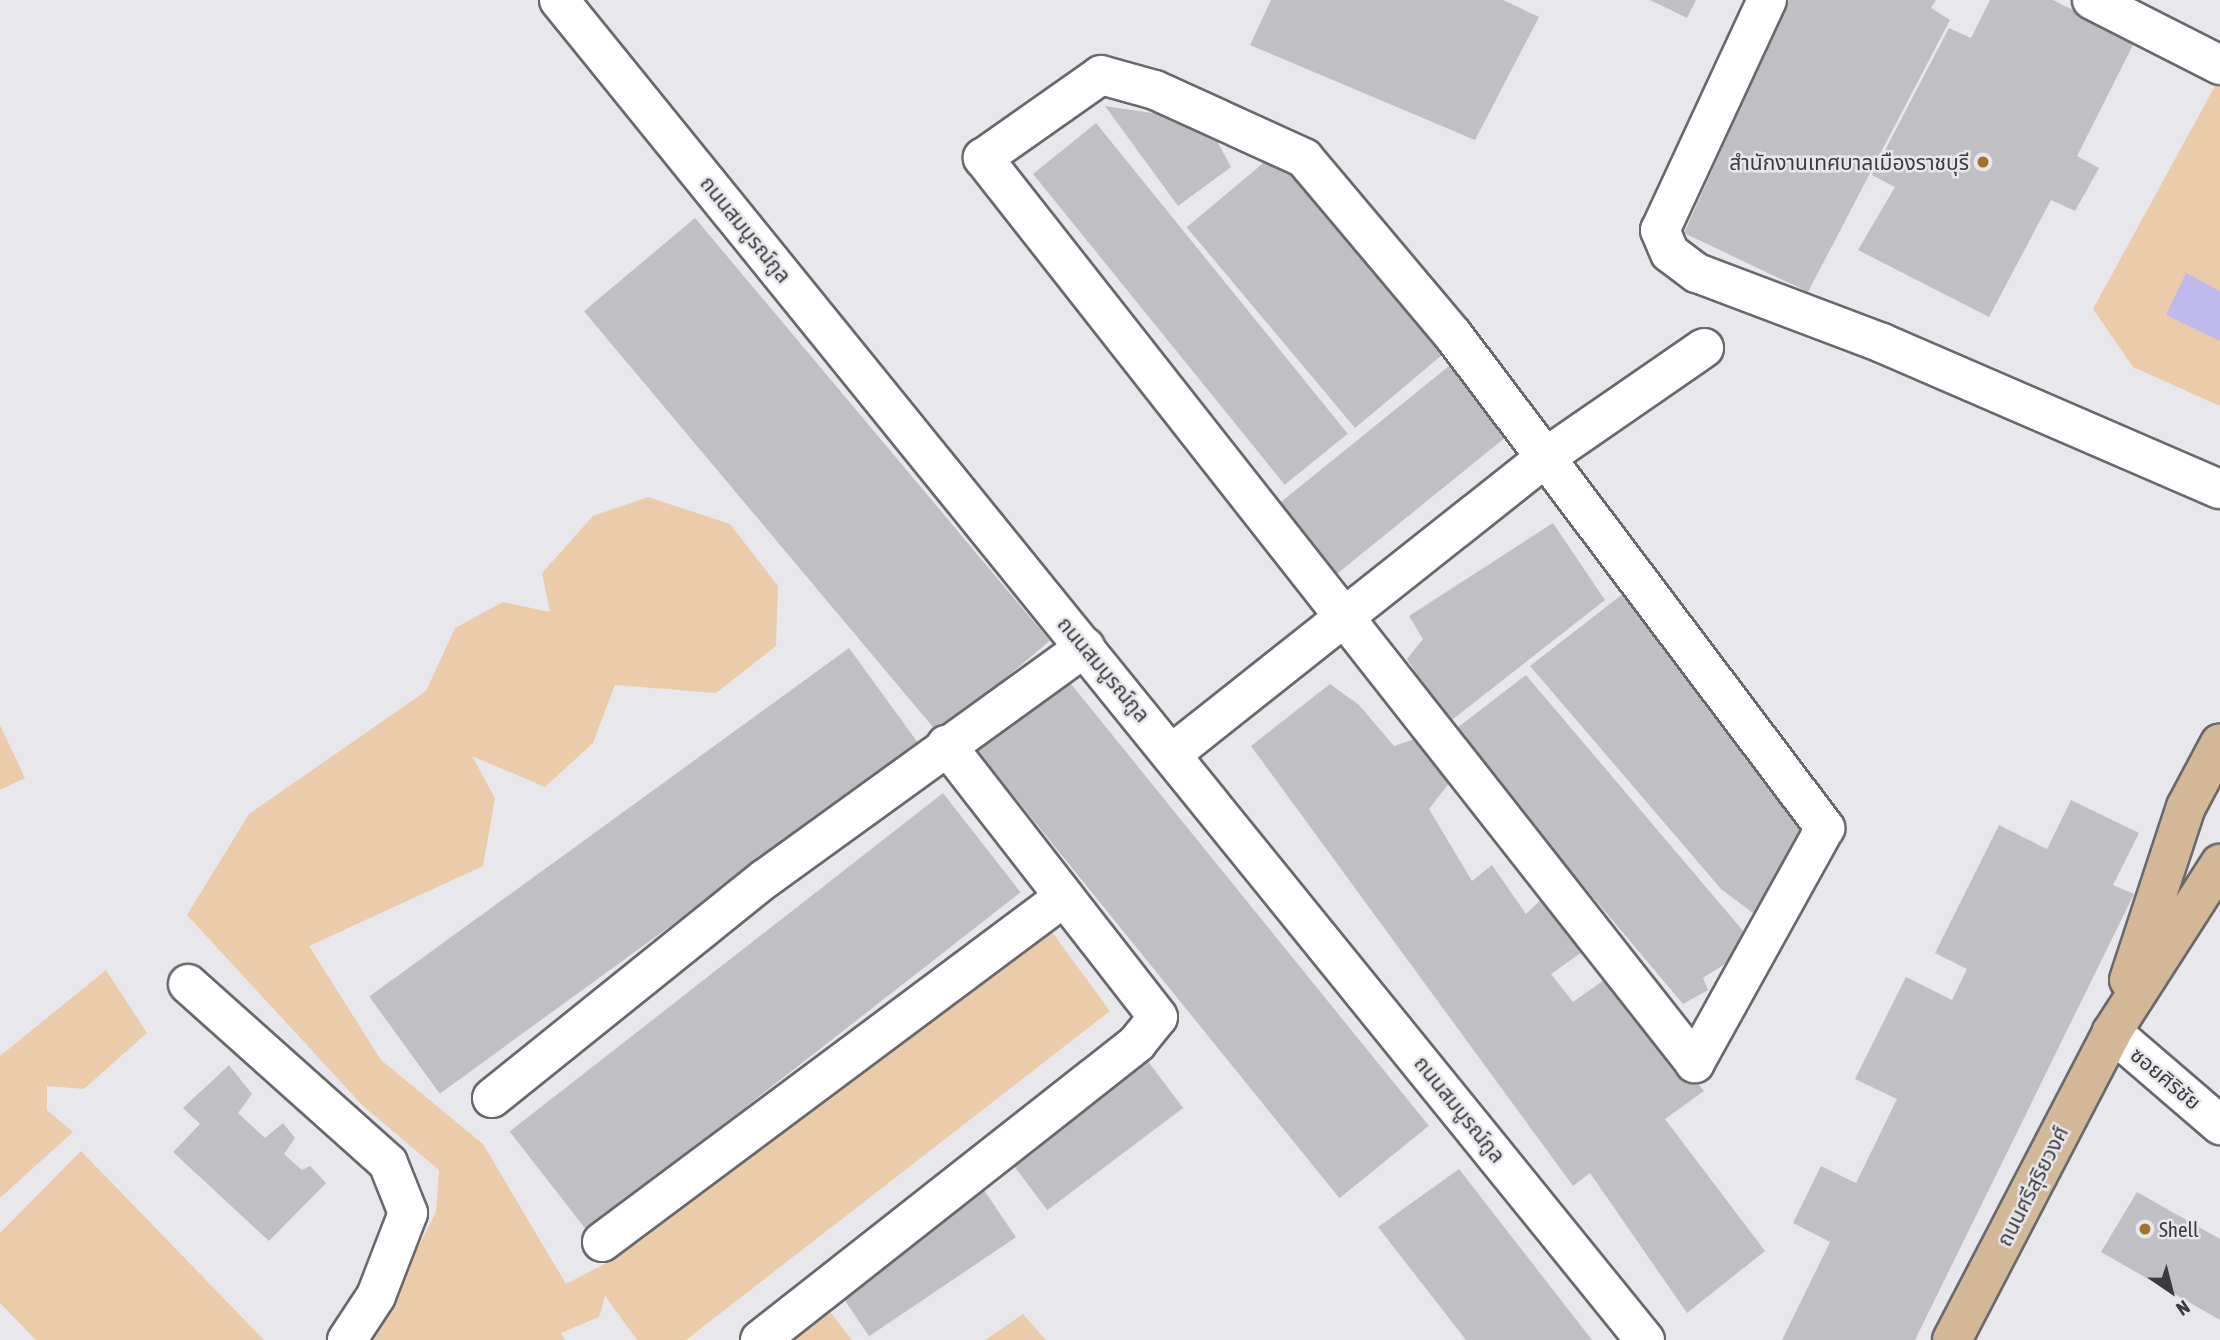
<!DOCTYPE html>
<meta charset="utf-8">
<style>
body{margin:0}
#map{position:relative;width:2220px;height:1340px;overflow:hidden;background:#e8e8ec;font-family:"Asap Condensed","Noto Sans Thai",sans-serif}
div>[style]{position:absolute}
.green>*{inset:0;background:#eaccaa}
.water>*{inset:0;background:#bfb9ec}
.building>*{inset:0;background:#c0c0c4;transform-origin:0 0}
.roads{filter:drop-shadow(2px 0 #69686c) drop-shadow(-2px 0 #69686c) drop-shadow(0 2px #69686c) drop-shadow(0 -2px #69686c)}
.minor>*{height:38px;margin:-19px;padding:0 19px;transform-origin:19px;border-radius:19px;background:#fff}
.major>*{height:38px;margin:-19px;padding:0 19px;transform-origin:19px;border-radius:19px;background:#d3b897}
.dots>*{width:19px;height:19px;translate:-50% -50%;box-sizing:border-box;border:4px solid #e8e8ec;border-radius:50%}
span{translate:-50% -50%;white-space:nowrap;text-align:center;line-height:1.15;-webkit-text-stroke:5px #e8e8ec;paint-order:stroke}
.poi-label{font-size:21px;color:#3b3b3d}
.right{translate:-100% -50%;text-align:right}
.left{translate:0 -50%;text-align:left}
.street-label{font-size:21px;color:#3b3b3d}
.north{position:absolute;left:2136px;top:1256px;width:70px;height:70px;-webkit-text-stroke:5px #e8e8ec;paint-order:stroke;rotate:145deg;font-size:19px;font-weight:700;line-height:28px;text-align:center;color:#3b3b3d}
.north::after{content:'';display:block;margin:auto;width:24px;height:32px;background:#3b3b3d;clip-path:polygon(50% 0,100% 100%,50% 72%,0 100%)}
</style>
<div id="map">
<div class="green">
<div style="clip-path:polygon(2215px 86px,2220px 88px,2220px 406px,2133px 367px,2093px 309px)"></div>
<div style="clip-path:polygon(648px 497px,730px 524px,778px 586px,776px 646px,716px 693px,615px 685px,593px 743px,545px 787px,472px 756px,495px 798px,483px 866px,309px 946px,381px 1060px,483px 1144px,566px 1284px,614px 1259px,1049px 928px,1110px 1011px,686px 1340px,637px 1340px,605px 1296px,599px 1317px,561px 1333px,565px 1340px,370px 1340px,436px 1212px,439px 1170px,363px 1106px,187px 915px,249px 814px,426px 691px,455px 628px,503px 602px,550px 612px,542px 573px,593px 516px)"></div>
<div style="clip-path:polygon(0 725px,25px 778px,0 790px)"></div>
<div style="clip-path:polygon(106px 970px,147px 1033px,84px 1089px,47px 1086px,47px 1110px,73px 1132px,0 1198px,0 1056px)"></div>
<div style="clip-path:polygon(81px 1151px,264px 1340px,36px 1340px,0 1303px,0 1233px)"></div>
<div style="clip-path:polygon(828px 1309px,852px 1340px,787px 1340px)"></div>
<div style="clip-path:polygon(1023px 1314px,1046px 1340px,985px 1340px)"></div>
</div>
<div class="water">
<div style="clip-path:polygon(2186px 273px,2220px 291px,2220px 341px,2166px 315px)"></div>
</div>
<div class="building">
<div style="clip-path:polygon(1271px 0,1503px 0,1539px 17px,1475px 140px,1250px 45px)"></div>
<div style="clip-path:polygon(1650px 0,1696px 0,1687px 18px)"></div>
<div style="clip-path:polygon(1789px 0,1936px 0,1931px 8px,1950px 20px,1808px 292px,1684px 233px)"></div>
<div style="clip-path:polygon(1990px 0,2053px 0,2135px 41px,2077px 156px,2099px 168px,2075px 211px,2051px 200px,1989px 317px,1858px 250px,1895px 187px,1872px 175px,1949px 28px,1971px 38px)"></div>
<div style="clip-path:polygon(1105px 106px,1206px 121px,1231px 167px,1178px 206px)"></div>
<div style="left:1096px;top:123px;width:400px;height:81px;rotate:51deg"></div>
<div style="left:1274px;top:154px;width:262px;height:114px;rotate:50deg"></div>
<div style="left:695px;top:218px;width:552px;height:145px;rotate:50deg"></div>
<div style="left:1449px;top:366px;width:91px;height:221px;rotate:51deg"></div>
<div style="clip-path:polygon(1553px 523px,1605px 600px,1448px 723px,1407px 659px,1423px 639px,1409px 616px)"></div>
<div style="clip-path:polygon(1624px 593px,1815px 828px,1765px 922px,1721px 889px,1530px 666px)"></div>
<div style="left:849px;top:648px;width:120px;height:593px;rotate:54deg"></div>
<div style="clip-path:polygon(1526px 675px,1755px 945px,1703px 978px,1708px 990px,1683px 1004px,1453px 731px)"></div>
<div style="left:1067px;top:679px;width:575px;height:115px;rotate:51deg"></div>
<div style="clip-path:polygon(1330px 684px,1359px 705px,1394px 746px,1415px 739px,1453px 778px,1429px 809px,1472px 881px,1492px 865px,1526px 914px,1545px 896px,1585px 950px,1551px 974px,1573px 1002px,1611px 975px,1704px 1091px,1665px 1119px,1765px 1251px,1687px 1313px,1590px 1173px,1573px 1186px,1251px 746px)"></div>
<div style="left:943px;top:793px;width:126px;height:550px;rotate:52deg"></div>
<div style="clip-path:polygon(2071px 800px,2139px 833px,2113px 885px,2134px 894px,1915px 1340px,1782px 1340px,1830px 1242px,1793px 1223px,1821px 1166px,1856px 1183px,1897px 1099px,1855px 1079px,1906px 977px,1952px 1000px,1967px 969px,1935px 953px,1999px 825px,2047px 849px)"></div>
<div style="left:1147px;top:1060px;width:60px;height:170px;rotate:53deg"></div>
<div style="clip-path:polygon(229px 1065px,252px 1094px,238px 1113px,265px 1138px,283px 1123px,295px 1138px,284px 1154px,302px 1170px,310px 1166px,326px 1183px,269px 1241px,173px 1152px,200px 1124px,183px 1108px)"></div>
<div style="clip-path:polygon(1459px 1169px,1592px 1340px,1466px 1340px,1378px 1227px)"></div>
<div style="left:984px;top:1190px;width:57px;height:177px;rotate:56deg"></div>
<div style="clip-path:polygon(2137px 1192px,2220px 1239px,2220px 1320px,2101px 1252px)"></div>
</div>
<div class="roads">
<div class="minor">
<div style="left:559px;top:0;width:1725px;rotate:50.98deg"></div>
<div style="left:1767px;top:0;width:254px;rotate:114.9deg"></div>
<div style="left:1660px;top:230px;width:25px;rotate:67deg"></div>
<div style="left:1670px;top:253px;width:34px;rotate:37deg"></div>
<div style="left:1697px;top:273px;width:198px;rotate:20.7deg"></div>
<div style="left:1882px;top:343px;width:368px;rotate:23.4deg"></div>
<div style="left:2092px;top:0;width:144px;rotate:26.9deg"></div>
<div style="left:1101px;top:75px;width:56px;rotate:15.5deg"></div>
<div style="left:1155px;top:90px;width:164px;rotate:24.5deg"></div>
<div style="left:1304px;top:158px;width:231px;rotate:49.9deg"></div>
<div style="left:1453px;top:335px;width:618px;rotate:52.96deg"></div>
<div style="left:1825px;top:828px;width:269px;rotate:119deg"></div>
<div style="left:1695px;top:1063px;width:1152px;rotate:-128.19deg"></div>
<div style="left:983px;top:158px;width:144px;rotate:-35.1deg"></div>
<div style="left:1174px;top:752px;width:475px;rotate:-38.4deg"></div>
<div style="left:1546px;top:457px;width:192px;rotate:-34.6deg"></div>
<div style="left:188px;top:984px;width:268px;rotate:41.8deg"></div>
<div style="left:388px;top:1163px;width:54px;rotate:68.2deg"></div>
<div style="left:408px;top:1213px;width:89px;rotate:111.1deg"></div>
<div style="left:376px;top:1296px;width:53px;rotate:123.4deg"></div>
<div style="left:2112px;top:1032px;width:143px;rotate:40.7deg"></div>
<div style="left:492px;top:1098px;width:351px;rotate:-38.8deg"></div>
<div style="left:766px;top:878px;width:394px;rotate:-35.9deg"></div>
<div style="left:602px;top:1242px;width:577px;rotate:-36.75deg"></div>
<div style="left:760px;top:1340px;width:480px;rotate:-38.2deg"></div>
<div style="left:1137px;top:1043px;width:33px;rotate:-51deg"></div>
<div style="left:1158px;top:1017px;width:345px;rotate:-127.9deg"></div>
</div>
<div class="major">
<div style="left:2129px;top:980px;width:182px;rotate:-71.8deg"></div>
<div style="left:2186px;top:807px;width:72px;rotate:-62deg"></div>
<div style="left:1952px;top:1340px;width:347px;rotate:-62.5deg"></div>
<div style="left:2112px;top:1032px;width:200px;rotate:-57.3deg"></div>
</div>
</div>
<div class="dots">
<div style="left:1983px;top:162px;background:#a6722b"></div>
<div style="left:2145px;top:1229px;background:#a6722b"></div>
</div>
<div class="poi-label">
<span class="right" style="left:1969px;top:162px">สำนักงานเทศบาลเมืองราชบุรี</span>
<span class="left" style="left:2159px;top:1229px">Shell</span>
</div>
<div class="street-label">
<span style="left:746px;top:229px;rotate:51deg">ถนนสมบูรณ์กูล</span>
<span style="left:1104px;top:669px;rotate:50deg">ถนนสมบูรณ์กูล</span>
<span style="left:2166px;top:1078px;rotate:40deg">ซอยศิริชัย</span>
<span style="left:1460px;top:1109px;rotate:51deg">ถนนสมบูรณ์กูล</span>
<span style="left:2032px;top:1186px;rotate:-63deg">ถนนศรีสุริยวงศ์</span>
</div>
<div class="north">N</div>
</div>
